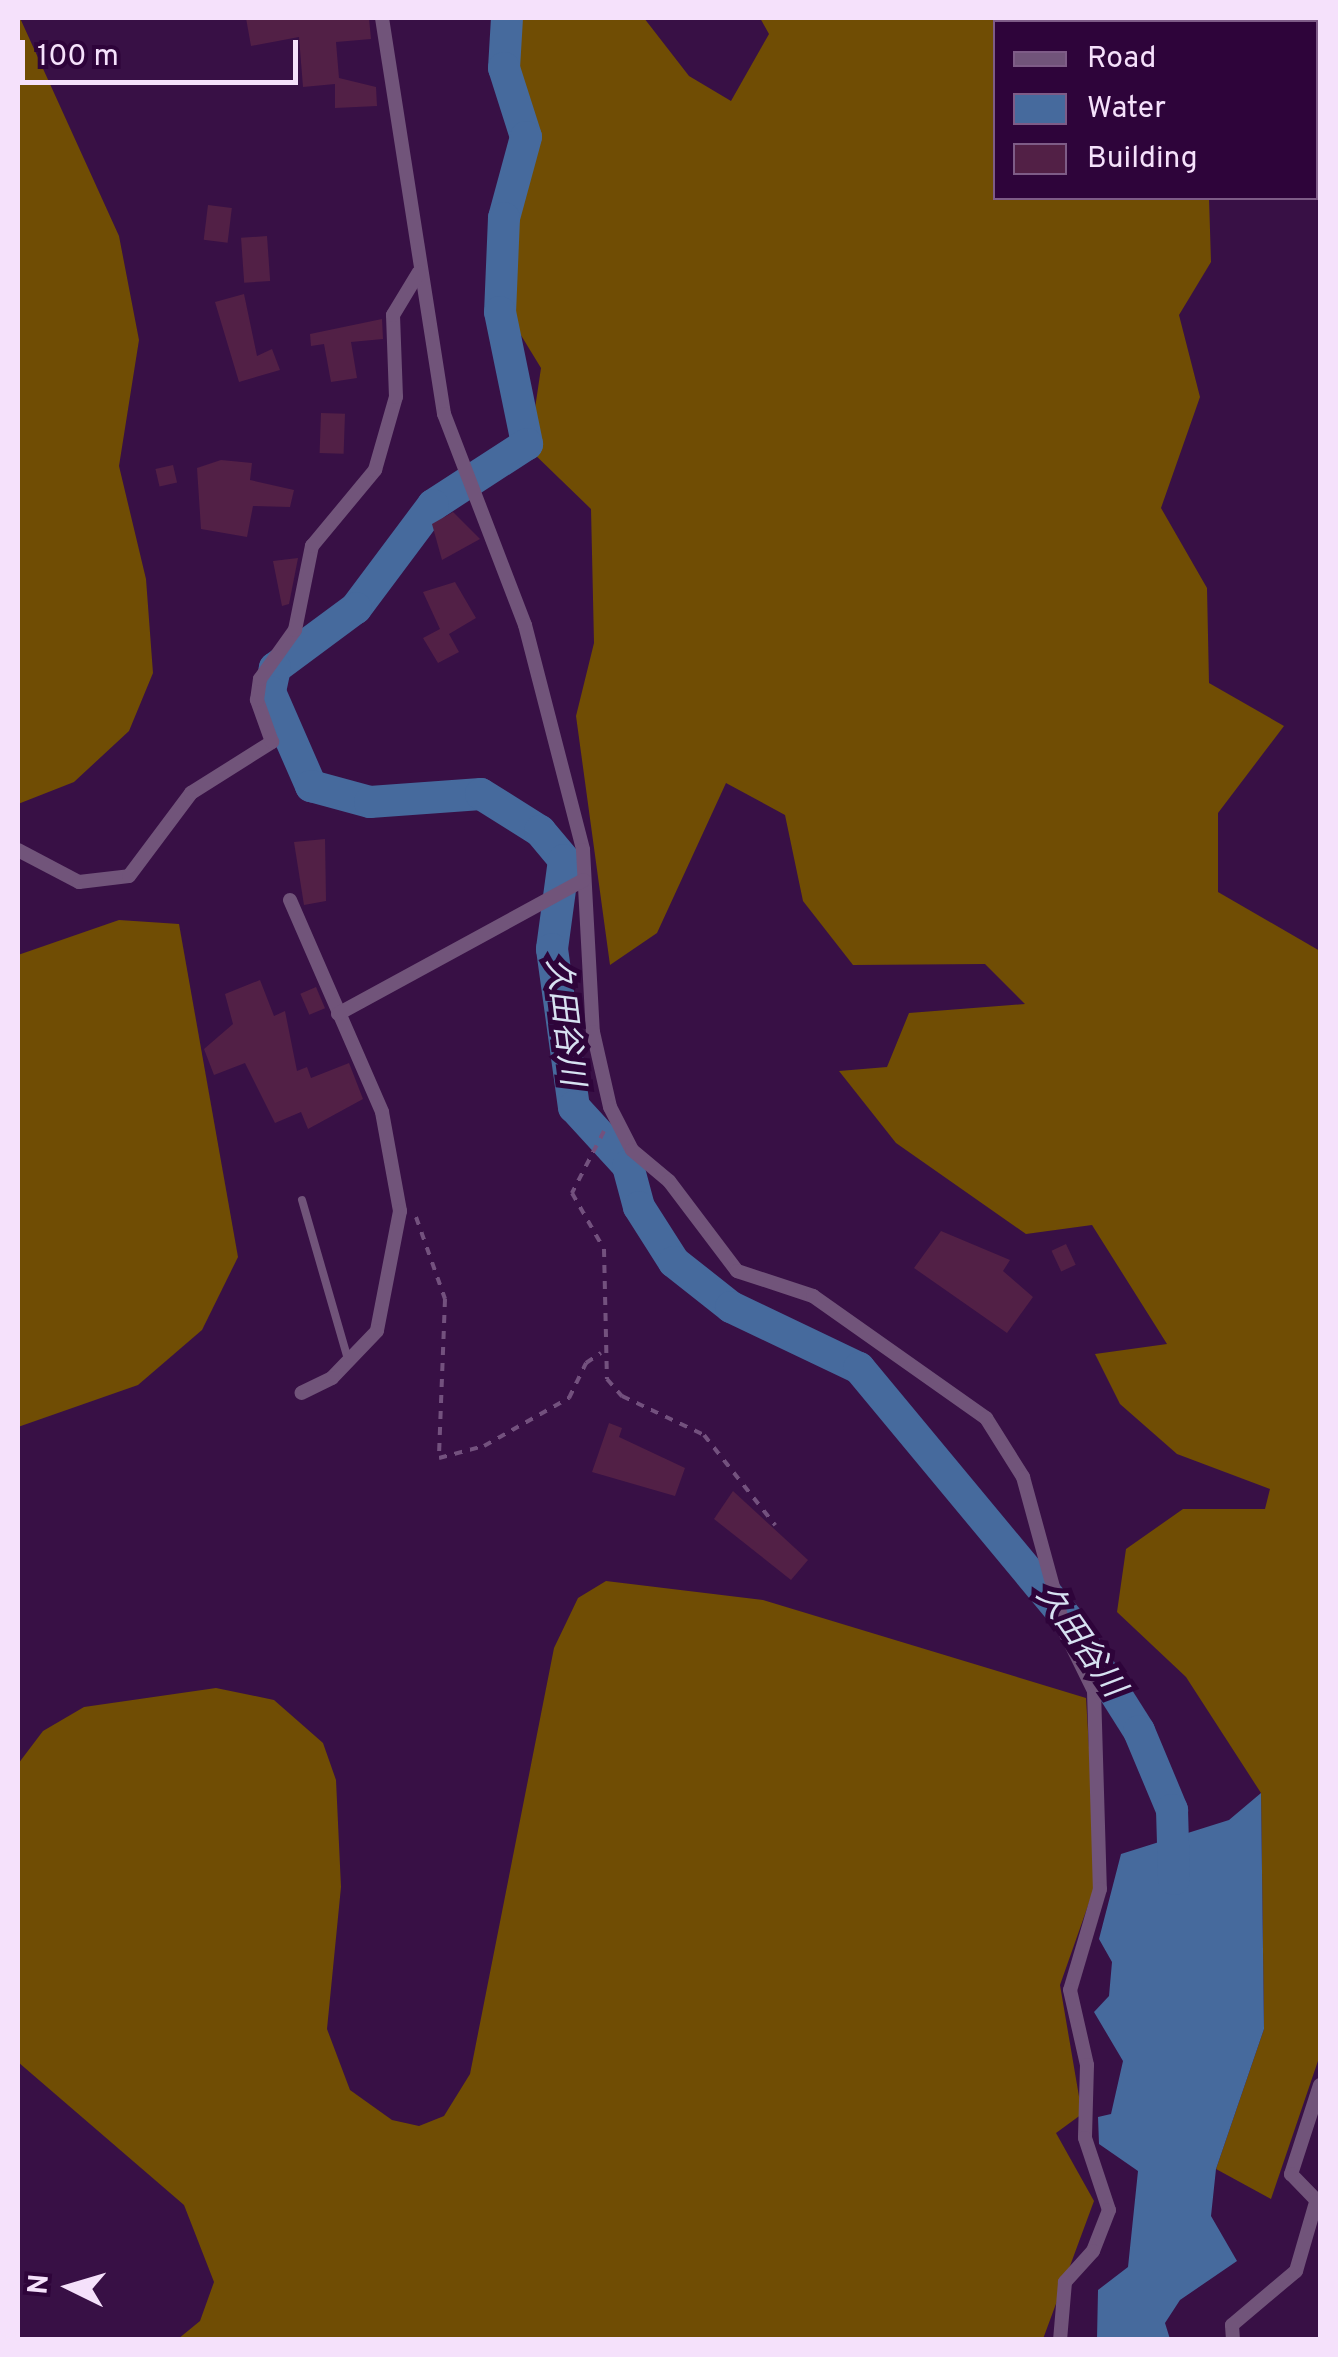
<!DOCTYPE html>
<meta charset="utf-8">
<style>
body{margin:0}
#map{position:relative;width:1338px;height:2357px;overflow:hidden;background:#381045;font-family:Overpass,"Noto Sans JP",sans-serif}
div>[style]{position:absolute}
.forest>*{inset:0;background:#704d04}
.water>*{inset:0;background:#466a9d}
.river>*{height:32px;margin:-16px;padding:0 16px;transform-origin:16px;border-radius:16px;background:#466a9d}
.building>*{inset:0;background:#522046;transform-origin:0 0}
.path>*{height:4px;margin-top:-2px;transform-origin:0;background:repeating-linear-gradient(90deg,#73517e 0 8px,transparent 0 16px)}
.service>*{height:8px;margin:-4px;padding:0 4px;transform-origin:4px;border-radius:4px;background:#71547a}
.minor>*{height:14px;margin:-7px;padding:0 7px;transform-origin:7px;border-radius:7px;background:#71547a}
span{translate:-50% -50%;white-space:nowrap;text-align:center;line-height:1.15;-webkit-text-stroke:10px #2e043a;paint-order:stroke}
.water-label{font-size:32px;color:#d7e1f1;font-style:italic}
.frame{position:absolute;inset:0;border:20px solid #f5e1fb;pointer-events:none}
.legend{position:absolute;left:993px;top:20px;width:325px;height:180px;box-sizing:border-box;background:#2e043a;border:2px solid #7e5c87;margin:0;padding:12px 18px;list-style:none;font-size:30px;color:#f5e1fb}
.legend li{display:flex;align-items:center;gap:20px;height:50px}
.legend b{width:50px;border:2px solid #7e5c87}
.north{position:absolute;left:20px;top:2237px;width:100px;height:100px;-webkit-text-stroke:8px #2e043a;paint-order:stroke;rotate:275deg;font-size:28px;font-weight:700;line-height:40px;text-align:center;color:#f5e1fb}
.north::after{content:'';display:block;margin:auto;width:35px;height:45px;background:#f5e1fb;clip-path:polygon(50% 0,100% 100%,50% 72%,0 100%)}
.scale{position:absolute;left:20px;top:40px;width:278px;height:45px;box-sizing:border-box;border:5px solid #f5e1fb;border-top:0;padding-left:12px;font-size:30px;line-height:35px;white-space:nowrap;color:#f5e1fb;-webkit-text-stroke:8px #2e043a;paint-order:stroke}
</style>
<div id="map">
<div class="forest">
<div style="clip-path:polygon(20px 18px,119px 236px,139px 340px,119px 466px,146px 579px,153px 673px,129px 731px,74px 782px,18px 804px)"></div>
<div style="clip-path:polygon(503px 18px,644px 18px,689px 76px,731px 101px,769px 34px,760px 18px,1320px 18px,1316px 68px,1316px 22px,996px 22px,996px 198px,1209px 198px,1211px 262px,1179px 315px,1200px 397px,1161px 508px,1207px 588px,1209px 683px,1284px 726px,1218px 813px,1218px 892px,1320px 951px,1320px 2055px,1271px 2199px,1216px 2169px,1264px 2029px,1261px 1793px,1186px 1677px,1117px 1612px,1126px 1549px,1183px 1509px,1265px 1509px,1270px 1489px,1177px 1454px,1120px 1404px,1095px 1354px,1167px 1344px,1092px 1225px,1026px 1234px,896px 1143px,839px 1071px,887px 1067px,909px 1013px,1025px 1004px,985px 964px,853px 965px,803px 901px,785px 815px,726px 783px,657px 933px,610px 965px,576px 716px,594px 643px,591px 509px,529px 449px,541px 368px,508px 314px,507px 252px,533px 148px,499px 43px)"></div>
<div style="clip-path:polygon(119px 920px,179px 924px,238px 1257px,202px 1330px,138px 1385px,18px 1427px,18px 955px)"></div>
<div style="clip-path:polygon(606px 1581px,763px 1600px,1086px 1698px,1097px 1880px,1060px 1985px,1082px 2114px,1056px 2133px,1094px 2201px,1043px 2339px,178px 2339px,200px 2321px,214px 2282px,184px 2205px,18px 2062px,18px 1764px,43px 1731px,84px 1707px,216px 1688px,274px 1700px,323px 1743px,336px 1780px,341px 1887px,327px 2029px,350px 2090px,392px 2120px,419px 2126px,444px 2116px,470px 2074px,554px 1648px,578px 1598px)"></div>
</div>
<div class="water">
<div style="clip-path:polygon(1261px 1793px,1264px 2029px,1216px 2169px,1211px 2216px,1237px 2261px,1180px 2300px,1165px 2323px,1170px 2339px,1097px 2339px,1098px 2290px,1128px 2267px,1138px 2171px,1099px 2144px,1098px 2117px,1111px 2114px,1123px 2061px,1094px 2012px,1109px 1996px,1112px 1962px,1099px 1939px,1121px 1854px,1229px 1820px)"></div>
</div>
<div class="river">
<div style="left:507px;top:18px;width:50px;rotate:93.4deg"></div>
<div style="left:504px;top:68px;width:72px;rotate:72.3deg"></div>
<div style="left:526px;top:137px;width:84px;rotate:105.2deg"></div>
<div style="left:504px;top:218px;width:94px;rotate:92.4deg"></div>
<div style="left:500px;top:312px;width:135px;rotate:78.4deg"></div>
<div style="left:527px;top:444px;width:112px;rotate:147deg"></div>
<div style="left:433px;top:505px;width:129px;rotate:126.8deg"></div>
<div style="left:356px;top:608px;width:101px;rotate:143.5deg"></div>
<div style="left:275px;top:668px;width:25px;rotate:102deg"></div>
<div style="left:270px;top:692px;width:103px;rotate:66.4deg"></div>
<div style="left:311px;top:786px;width:61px;rotate:15.2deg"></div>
<div style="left:370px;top:802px;width:111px;rotate:-4.1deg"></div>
<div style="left:481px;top:794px;width:70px;rotate:32.1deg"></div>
<div style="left:540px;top:831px;width:38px;rotate:50deg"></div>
<div style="left:564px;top:860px;width:90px;rotate:97.7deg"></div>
<div style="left:552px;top:949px;width:160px;rotate:82.1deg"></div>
<div style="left:574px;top:1107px;width:80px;rotate:47.5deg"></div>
<div style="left:628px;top:1166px;width:42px;rotate:75deg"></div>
<div style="left:639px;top:1207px;width:65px;rotate:57.5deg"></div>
<div style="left:674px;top:1262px;width:73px;rotate:38.3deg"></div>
<div style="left:731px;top:1307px;width:142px;rotate:25.5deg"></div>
<div style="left:859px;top:1368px;width:334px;rotate:50.3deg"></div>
<div style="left:1072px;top:1625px;width:125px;rotate:57.7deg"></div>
<div style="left:1139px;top:1731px;width:86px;rotate:67.3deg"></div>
<div style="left:1172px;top:1810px;width:69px;rotate:88.3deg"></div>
</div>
<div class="building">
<div style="clip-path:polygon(246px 18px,369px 18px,371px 39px,336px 42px,339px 78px,376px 87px,377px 106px,335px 108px,335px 84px,303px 87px,299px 37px,251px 46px)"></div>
<div style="left:208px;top:205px;width:24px;height:35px;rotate:7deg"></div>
<div style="left:267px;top:236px;width:45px;height:26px;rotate:86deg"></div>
<div style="clip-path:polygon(244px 294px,257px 356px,272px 349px,280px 370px,239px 382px,215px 302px)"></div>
<div style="clip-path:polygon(382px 319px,383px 339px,351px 342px,357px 378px,331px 382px,324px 344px,311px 346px,310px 334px)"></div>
<div style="left:321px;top:413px;width:24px;height:40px;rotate:2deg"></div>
<div style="clip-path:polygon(221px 460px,252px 463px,250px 480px,294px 490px,290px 507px,253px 506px,247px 537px,201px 529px,197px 468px)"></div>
<div style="left:173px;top:465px;width:18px;height:18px;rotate:77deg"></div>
<div style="clip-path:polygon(453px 512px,480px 539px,442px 560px,432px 524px)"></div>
<div style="clip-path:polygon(298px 558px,289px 604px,282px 606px,273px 561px)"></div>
<div style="clip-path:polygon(455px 582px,476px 618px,449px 634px,459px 652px,438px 663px,423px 638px,440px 629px,423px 592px)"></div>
<div style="clip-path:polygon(325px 839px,326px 901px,304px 905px,294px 842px)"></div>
<div style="clip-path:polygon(260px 980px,274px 1016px,285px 1011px,297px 1071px,307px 1067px,311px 1078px,349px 1063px,363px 1099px,308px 1129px,301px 1112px,275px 1123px,245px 1063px,214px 1075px,204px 1049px,233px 1024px,225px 994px)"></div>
<div style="left:316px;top:987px;width:23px;height:17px;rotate:67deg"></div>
<div style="clip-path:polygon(941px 1231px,1010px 1260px,1003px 1271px,1033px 1297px,1007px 1333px,914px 1268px)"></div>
<div style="left:1066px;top:1244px;width:23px;height:16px;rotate:65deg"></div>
<div style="clip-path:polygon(609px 1423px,622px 1428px,619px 1437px,685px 1468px,675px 1496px,592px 1472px)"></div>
<div style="clip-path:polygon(733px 1491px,808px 1560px,791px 1580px,714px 1519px)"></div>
</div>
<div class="path">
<div style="left:604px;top:1131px;width:70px;rotate:117.3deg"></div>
<div style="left:572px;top:1193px;width:64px;rotate:60.3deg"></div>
<div style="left:604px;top:1249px;width:130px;rotate:88.7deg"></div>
<div style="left:607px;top:1379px;width:23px;rotate:49deg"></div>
<div style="left:622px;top:1396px;width:91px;rotate:25.4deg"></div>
<div style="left:704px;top:1435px;width:115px;rotate:51.7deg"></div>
<div style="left:416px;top:1217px;width:87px;rotate:70.5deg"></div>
<div style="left:445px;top:1299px;width:159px;rotate:92.2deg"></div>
<div style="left:439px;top:1458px;width:47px;rotate:-14.9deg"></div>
<div style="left:484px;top:1446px;width:98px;rotate:-29.5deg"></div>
<div style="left:569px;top:1398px;width:39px;rotate:-64deg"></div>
<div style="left:586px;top:1363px;width:18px;rotate:-34deg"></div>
</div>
<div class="service">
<div style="left:302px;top:1200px;width:166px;rotate:73.9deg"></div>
</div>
<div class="minor">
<div style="left:382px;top:18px;width:401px;rotate:81.1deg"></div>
<div style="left:444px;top:414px;width:226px;rotate:69deg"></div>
<div style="left:525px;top:625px;width:232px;rotate:75.5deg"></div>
<div style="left:583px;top:850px;width:182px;rotate:86.9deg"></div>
<div style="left:593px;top:1032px;width:77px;rotate:77.2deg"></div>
<div style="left:610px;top:1107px;width:48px;rotate:62.9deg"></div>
<div style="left:632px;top:1150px;width:48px;rotate:40deg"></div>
<div style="left:669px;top:1181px;width:113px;rotate:52.9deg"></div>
<div style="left:737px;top:1271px;width:80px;rotate:18.2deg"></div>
<div style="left:813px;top:1296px;width:212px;rotate:35.2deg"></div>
<div style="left:986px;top:1418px;width:70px;rotate:57.9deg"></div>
<div style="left:1023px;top:1477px;width:163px;rotate:74.7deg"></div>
<div style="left:1066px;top:1634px;width:64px;rotate:63.8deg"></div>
<div style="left:1094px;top:1691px;width:198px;rotate:88.3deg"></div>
<div style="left:1100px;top:1889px;width:105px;rotate:106.5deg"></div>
<div style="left:1070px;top:1990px;width:77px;rotate:77.2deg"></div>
<div style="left:1087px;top:2065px;width:73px;rotate:91.6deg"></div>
<div style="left:1085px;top:2138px;width:76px;rotate:71.6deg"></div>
<div style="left:1109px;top:2210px;width:44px;rotate:111.3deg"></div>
<div style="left:1093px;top:2251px;width:42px;rotate:132.1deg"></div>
<div style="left:1065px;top:2282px;width:58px;rotate:94.9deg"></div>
<div style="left:18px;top:850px;width:69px;rotate:27.7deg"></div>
<div style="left:79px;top:882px;width:50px;rotate:-6.8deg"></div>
<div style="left:129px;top:876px;width:104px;rotate:-53.2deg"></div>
<div style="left:191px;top:793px;width:96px;rotate:-32.2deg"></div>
<div style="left:272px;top:742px;width:45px;rotate:-109.7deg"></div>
<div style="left:257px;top:700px;width:21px;rotate:-82deg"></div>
<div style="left:260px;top:679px;width:60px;rotate:-54.5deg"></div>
<div style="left:295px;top:630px;width:86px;rotate:-78.6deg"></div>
<div style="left:312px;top:546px;width:99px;rotate:-50.3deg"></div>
<div style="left:375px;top:470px;width:76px;rotate:-74deg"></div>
<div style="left:396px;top:397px;width:82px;rotate:-92.1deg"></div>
<div style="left:393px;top:315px;width:50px;rotate:-58.8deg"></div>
<div style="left:290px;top:900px;width:231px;rotate:66.5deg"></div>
<div style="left:382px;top:1112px;width:101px;rotate:79.7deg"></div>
<div style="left:400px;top:1211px;width:122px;rotate:100.9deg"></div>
<div style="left:377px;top:1331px;width:65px;rotate:133.8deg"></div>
<div style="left:332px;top:1378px;width:34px;rotate:154deg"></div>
<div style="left:338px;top:1014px;width:280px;rotate:-28.6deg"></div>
<div style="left:1320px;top:2085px;width:94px;rotate:108deg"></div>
<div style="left:1291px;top:2174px;width:42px;rotate:46deg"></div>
<div style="left:1233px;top:2340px;width:15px;rotate:-94deg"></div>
<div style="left:1232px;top:2325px;width:84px;rotate:-40.2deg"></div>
<div style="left:1296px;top:2271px;width:72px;rotate:-73.8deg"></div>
</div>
<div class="water-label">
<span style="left:563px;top:1022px;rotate:83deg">久田谷川</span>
<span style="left:1079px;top:1642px;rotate:55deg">久田谷川</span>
</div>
<div class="frame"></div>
<ul class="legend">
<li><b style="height:12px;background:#71547a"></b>Road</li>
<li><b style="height:28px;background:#466a9d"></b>Water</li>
<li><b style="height:28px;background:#522046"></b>Building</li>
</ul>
<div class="north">N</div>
<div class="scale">100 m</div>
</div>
